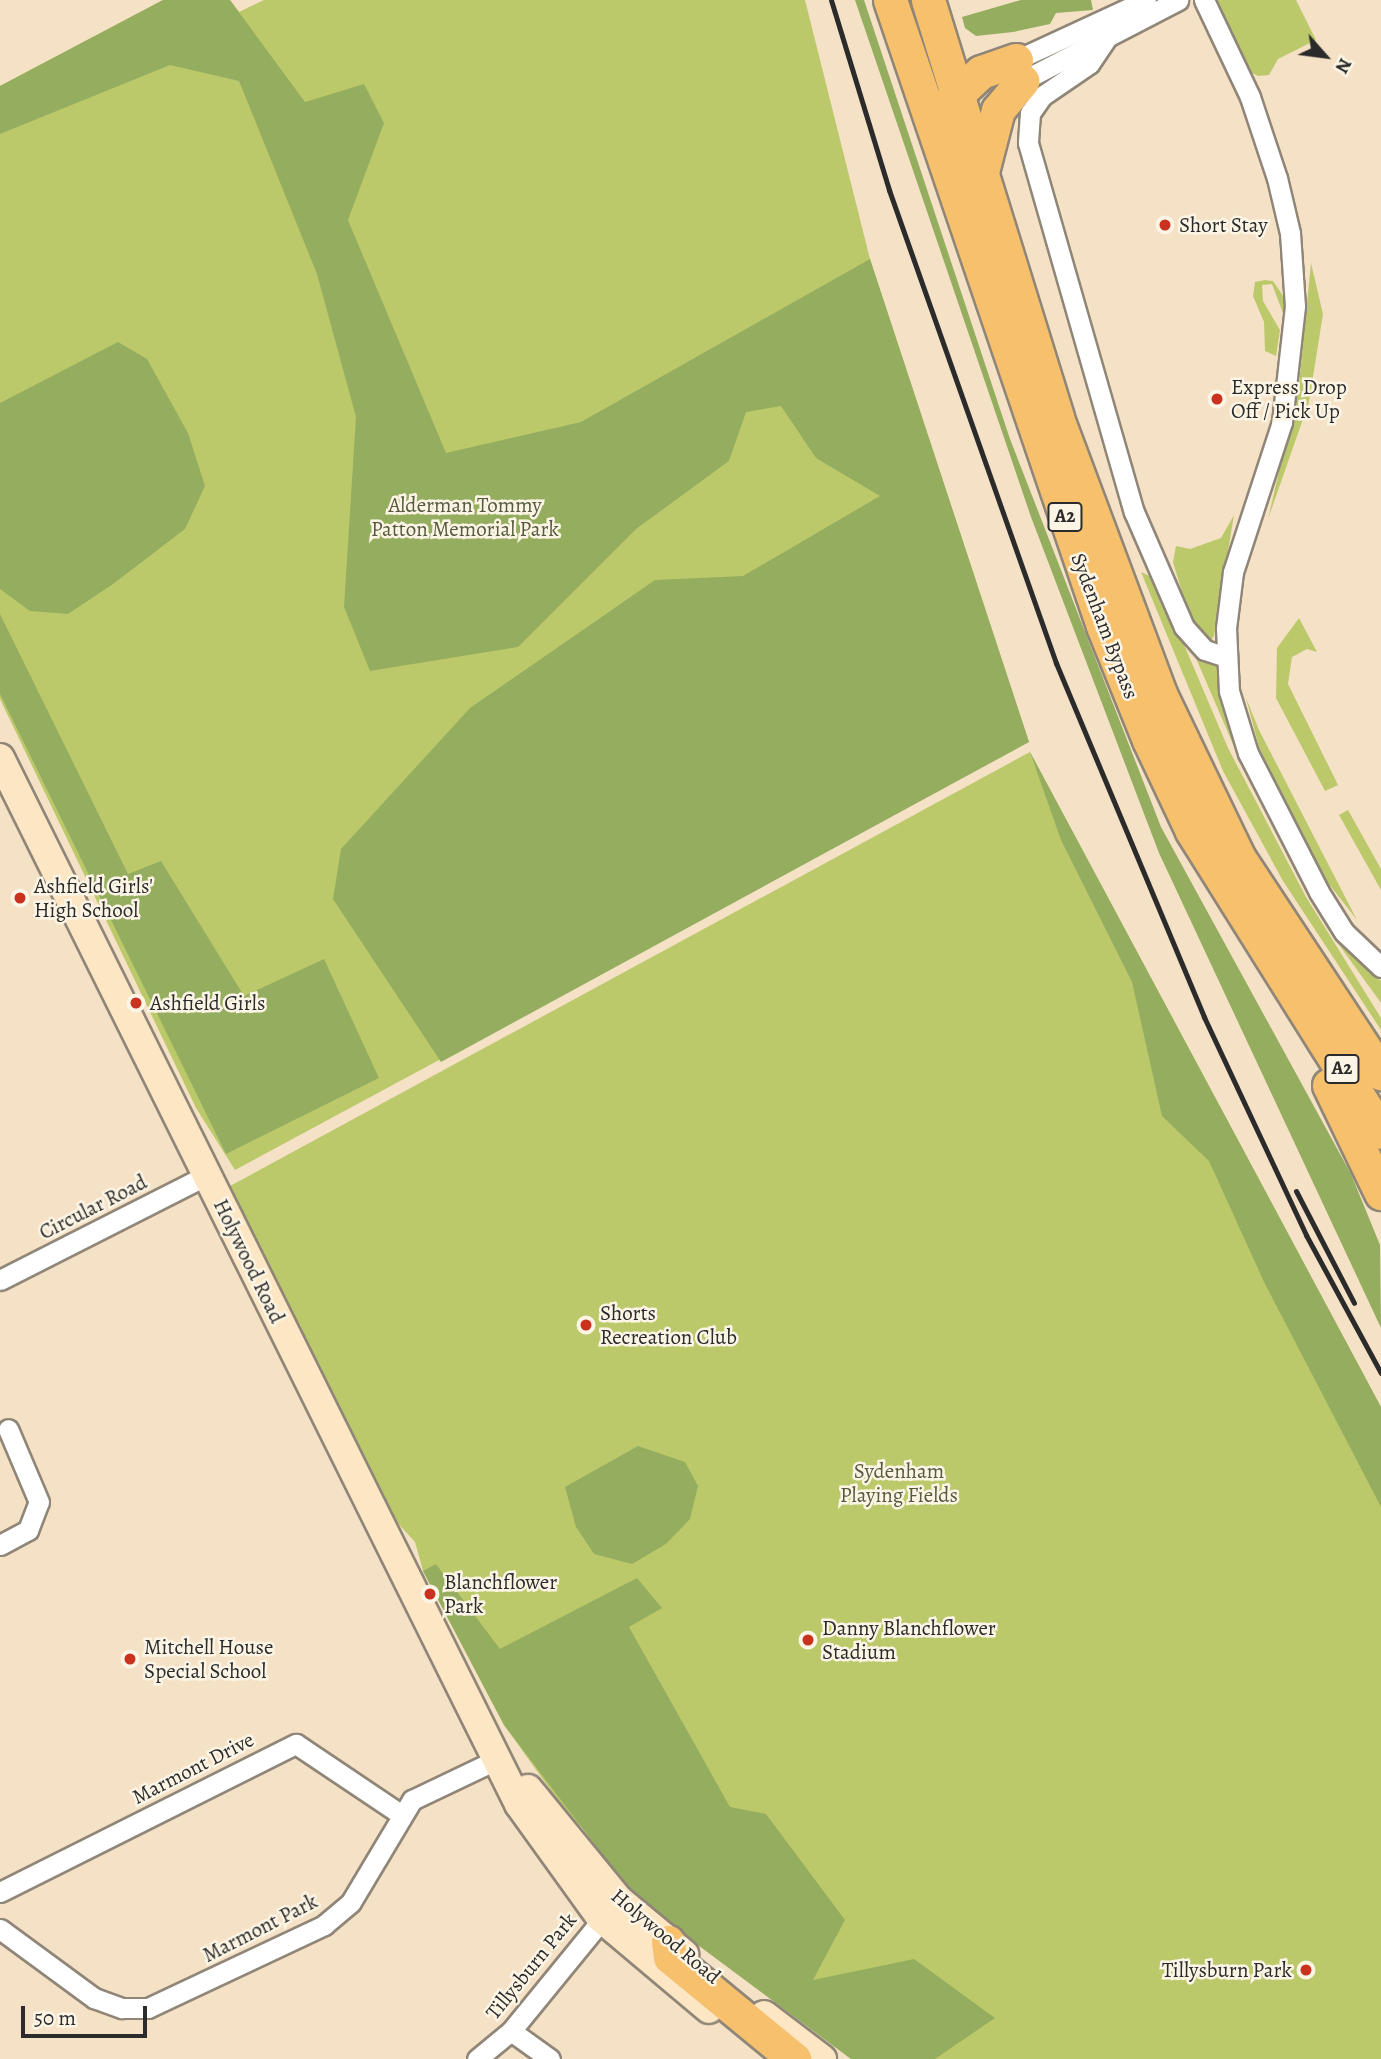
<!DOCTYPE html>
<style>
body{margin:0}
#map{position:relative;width:1381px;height:2059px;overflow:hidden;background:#f5e1c5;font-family:Alegreya,serif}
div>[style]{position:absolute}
.green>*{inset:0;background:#bcc96b}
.forest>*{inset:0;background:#95ad5f}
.roads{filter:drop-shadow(2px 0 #908678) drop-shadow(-2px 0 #908678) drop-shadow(0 2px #908678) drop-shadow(0 -2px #908678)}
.minor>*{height:19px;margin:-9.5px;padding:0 9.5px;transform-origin:9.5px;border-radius:9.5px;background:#fff}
.secondary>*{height:28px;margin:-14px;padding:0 14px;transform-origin:14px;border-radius:14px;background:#fce6c4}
.trunk>*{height:33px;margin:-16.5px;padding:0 16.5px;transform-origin:16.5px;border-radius:16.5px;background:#f7c06c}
.rail>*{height:5px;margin:-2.5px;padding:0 2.5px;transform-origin:2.5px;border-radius:2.5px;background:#2b2b2b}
.dots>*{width:19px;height:19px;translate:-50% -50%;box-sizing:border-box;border:4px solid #fcf5e5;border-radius:50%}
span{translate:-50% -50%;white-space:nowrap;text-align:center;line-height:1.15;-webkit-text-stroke:5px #fcf5e5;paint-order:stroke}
.shield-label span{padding:2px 5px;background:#fcf5e5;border:2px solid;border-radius:5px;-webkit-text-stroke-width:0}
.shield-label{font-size:19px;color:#2b2b2b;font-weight:700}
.poi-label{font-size:21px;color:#2b2b2b}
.left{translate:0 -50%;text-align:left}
.right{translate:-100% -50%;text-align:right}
.park-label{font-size:21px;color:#565a3e}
.street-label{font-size:21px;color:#2b2b2b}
.north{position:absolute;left:1290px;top:21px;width:70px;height:70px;-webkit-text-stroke:5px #fcf5e5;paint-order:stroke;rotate:118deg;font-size:19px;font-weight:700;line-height:28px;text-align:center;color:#2b2b2b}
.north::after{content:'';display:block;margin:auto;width:24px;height:32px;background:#2b2b2b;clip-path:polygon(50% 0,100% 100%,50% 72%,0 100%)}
.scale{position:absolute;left:21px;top:2006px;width:126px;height:32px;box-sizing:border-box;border:4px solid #2b2b2b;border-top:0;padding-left:9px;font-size:21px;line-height:24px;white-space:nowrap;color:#2b2b2b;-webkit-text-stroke:5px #fcf5e5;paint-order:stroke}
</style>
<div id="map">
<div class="green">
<div style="clip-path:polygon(163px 0,230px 0,239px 12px,264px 0,805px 0,870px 259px,1029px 742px,235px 1170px,196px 1108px,0 699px,0 86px)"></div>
<div style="clip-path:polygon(1216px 0,1296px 0,1316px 40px,1278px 59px,1269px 75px,1258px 76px,1247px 70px)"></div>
<div style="clip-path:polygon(1311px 263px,1323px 314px,1309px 402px,1268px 519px,1299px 385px)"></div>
<div style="clip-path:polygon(1265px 280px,1273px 281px,1284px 297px,1284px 316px,1272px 284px,1262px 285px,1263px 301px,1280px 330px,1276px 356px,1265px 351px,1264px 322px,1253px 296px,1255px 282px)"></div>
<div style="clip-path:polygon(1234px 515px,1214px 636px,1209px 643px,1195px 636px,1173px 562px,1176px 546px,1190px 549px,1221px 538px)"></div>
<div style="clip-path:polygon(1141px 572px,1156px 579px,1228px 748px,1306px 897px,1381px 1018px,1381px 1030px,1283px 881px,1223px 771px)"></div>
<div style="clip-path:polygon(1299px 618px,1317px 652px,1307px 649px,1292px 657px,1288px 684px,1338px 785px,1325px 791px,1276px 698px,1277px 648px)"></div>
<div style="clip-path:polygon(1192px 649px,1218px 662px,1223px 703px,1336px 937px,1381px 981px,1381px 1003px,1332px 935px,1242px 765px)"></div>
<div style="clip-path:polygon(1246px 698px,1259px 730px,1357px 920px,1325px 879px,1280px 790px,1259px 747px)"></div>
<div style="clip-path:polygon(1030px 752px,1381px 1407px,1381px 2059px,851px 2059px,704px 1947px,567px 1813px,504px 1725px,423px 1571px,415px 1542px,394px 1519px,336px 1408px,230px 1186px)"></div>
<div style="clip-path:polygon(1348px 810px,1381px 869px,1381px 890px,1339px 815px)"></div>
</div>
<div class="forest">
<div style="clip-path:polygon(163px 0,230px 0,305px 102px,364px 84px,384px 123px,348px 220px,446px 453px,581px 422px,870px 259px,1029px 742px,441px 1062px,333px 899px,341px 849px,470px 708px,655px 580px,743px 576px,880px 496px,816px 458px,781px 406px,746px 412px,729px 461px,636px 529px,518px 647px,370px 671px,344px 607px,356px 417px,317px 274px,239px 81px,170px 65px,0 134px,0 86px)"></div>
<div style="clip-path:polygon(855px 0,864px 0,1010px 439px,1161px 827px,1351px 1174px,1380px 1245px,1381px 1328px,1159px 853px,1031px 517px)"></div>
<div style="clip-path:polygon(1021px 0,1091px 0,1093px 10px,1056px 13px,1050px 24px,1013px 32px,976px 36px,965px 28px,962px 17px)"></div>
<div style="clip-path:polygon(118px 342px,147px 359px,188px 433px,205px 486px,185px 529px,113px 584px,68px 614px,30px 611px,0 589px,0 403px)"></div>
<div style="clip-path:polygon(0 614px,128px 874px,161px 861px,244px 996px,324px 959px,379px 1078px,226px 1154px,0 694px)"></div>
<div style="clip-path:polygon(1030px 752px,1381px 1407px,1381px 1507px,1264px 1282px,1209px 1161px,1162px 1116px,1132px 982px,1061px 840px)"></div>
<div style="clip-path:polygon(638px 1446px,685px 1462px,698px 1486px,690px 1519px,666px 1544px,632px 1564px,594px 1554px,576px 1527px,565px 1487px)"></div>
<div style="clip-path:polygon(436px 1564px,500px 1649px,637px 1578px,662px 1608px,629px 1627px,730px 1807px,766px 1814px,845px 1920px,813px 1980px,914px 1959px,995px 2018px,935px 2059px,851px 2059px,636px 1899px,504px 1725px,423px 1571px)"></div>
</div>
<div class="roads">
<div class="minor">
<div style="left:1204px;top:0;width:107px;rotate:64.6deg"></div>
<div style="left:1250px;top:97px;width:85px;rotate:71.6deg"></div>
<div style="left:1277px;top:178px;width:57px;rotate:76.7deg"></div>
<div style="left:1290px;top:233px;width:73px;rotate:86.1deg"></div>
<div style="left:1295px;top:306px;width:117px;rotate:96.4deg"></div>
<div style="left:1282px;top:422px;width:158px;rotate:108.1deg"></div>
<div style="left:1233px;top:572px;width:56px;rotate:97.1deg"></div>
<div style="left:1226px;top:628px;width:63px;rotate:87.3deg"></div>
<div style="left:1229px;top:691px;width:65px;rotate:73deg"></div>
<div style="left:1248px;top:753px;width:156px;rotate:62.9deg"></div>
<div style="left:1319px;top:892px;width:47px;rotate:58deg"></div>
<div style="left:1344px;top:932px;width:51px;rotate:43.4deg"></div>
<div style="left:1110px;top:33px;width:37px;rotate:124deg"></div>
<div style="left:1089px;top:64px;width:57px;rotate:145.8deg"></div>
<div style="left:1042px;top:96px;width:21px;rotate:125deg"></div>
<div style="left:1030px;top:113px;width:30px;rotate:94deg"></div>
<div style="left:1028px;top:143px;width:384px;rotate:74deg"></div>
<div style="left:1134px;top:512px;width:125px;rotate:66.5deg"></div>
<div style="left:1184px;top:627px;width:31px;rotate:48deg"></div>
<div style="left:1205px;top:650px;width:23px;rotate:18deg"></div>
<div style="left:1016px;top:60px;width:143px;rotate:-24.8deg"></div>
<div style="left:1022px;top:81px;width:176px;rotate:-27.4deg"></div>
<div style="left:0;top:1280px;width:232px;rotate:-26.9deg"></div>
<div style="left:0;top:1545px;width:32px;rotate:-28deg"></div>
<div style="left:28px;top:1530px;width:30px;rotate:-69deg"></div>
<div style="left:39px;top:1502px;width:79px;rotate:-113deg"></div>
<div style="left:0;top:1892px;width:331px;rotate:-26.6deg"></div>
<div style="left:296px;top:1744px;width:125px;rotate:33.9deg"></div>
<div style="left:0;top:1929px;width:117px;rotate:36.3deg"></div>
<div style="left:94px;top:1998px;width:30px;rotate:20deg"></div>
<div style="left:122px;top:2008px;width:26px"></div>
<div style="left:148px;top:2008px;width:195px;rotate:-25.2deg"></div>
<div style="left:324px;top:1925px;width:35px;rotate:-40deg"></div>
<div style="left:351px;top:1902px;width:119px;rotate:-59.1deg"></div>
<div style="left:412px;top:1800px;width:95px;rotate:-25.5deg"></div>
<div style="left:511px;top:2031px;width:48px;rotate:35.7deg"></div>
<div style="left:477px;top:2059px;width:44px;rotate:-39.5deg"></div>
<div style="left:511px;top:2031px;width:155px;rotate:-50.8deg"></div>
</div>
<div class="secondary">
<div style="left:0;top:758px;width:1168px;rotate:63.61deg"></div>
<div style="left:519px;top:1804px;width:140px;rotate:54.3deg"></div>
<div style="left:601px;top:1918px;width:141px;rotate:40.1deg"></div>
<div style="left:528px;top:1789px;width:144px;rotate:50.7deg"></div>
<div style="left:619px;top:1900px;width:85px;rotate:39.7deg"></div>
<div style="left:764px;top:2015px;width:73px;rotate:37.2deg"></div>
</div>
<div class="trunk">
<div style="left:890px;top:0;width:661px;rotate:71.21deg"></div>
<div style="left:1103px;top:626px;width:123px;rotate:68deg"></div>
<div style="left:1149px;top:740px;width:101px;rotate:64.7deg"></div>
<div style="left:1192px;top:831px;width:355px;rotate:57.9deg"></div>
<div style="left:928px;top:0;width:437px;rotate:72.8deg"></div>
<div style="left:1057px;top:418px;width:297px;rotate:69.5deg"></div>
<div style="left:1161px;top:696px;width:180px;rotate:64.3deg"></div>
<div style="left:1239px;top:858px;width:258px;rotate:56.6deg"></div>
<div style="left:946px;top:105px;width:48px;rotate:-43.3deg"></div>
<div style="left:981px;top:72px;width:37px;rotate:-19deg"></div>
<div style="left:983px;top:168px;width:60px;rotate:-75.5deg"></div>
<div style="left:998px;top:110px;width:38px;rotate:-50deg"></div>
<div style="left:1329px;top:1085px;width:120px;rotate:64.3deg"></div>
<div style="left:668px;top:1942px;width:15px;rotate:82deg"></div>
<div style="left:670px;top:1957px;width:161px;rotate:39.4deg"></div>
</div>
</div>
<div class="rail">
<div style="left:831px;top:0;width:199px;rotate:73deg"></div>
<div style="left:889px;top:190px;width:502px;rotate:70.55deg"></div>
<div style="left:1056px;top:663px;width:384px;rotate:67.3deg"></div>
<div style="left:1204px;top:1017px;width:241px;rotate:64.9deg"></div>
<div style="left:1306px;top:1235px;width:157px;rotate:61.5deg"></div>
<div style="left:1296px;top:1191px;width:126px;rotate:62.6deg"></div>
</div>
<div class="dots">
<div style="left:1165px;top:225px;background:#c8321e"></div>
<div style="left:1217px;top:399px;background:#c8321e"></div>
<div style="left:20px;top:898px;background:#c8321e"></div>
<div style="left:136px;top:1003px;background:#c8321e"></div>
<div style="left:586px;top:1325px;background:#c8321e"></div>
<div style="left:430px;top:1594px;background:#c8321e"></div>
<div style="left:808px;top:1640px;background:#c8321e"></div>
<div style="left:130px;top:1659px;background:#c8321e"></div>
<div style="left:1306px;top:1970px;background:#c8321e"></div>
</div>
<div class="shield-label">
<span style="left:1065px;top:517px">A2</span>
<span style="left:1342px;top:1069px">A2</span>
</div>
<div class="poi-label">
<span class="left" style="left:1179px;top:225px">Short Stay</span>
<span class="left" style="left:1231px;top:399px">Express Drop<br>Off / Pick Up</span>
<span class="left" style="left:34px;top:898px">Ashfield Girls'<br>High School</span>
<span class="left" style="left:150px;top:1003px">Ashfield Girls</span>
<span class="left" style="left:600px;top:1325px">Shorts<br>Recreation Club</span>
<span class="left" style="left:444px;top:1594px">Blanchflower<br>Park</span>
<span class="left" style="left:822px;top:1640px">Danny Blanchflower<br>Stadium</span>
<span class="left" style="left:144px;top:1659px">Mitchell House<br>Special School</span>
<span class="right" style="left:1292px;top:1970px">Tillysburn Park</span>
</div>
<div class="park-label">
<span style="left:465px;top:517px">Alderman Tommy<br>Patton Memorial Park</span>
<span style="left:899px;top:1483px">Sydenham<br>Playing Fields</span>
</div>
<div class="street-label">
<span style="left:1105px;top:626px;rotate:69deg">Sydenham Bypass</span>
<span style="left:93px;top:1207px;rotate:-27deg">Circular Road</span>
<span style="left:249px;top:1261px;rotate:64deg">Holywood Road</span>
<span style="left:193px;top:1768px;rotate:-27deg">Marmont Drive</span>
<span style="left:260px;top:1928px;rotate:-27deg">Marmont Park</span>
<span style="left:666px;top:1936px;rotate:40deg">Holywood Road</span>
<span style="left:531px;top:1966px;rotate:-51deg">Tillysburn Park</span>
</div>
<div class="north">N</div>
<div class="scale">50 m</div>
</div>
